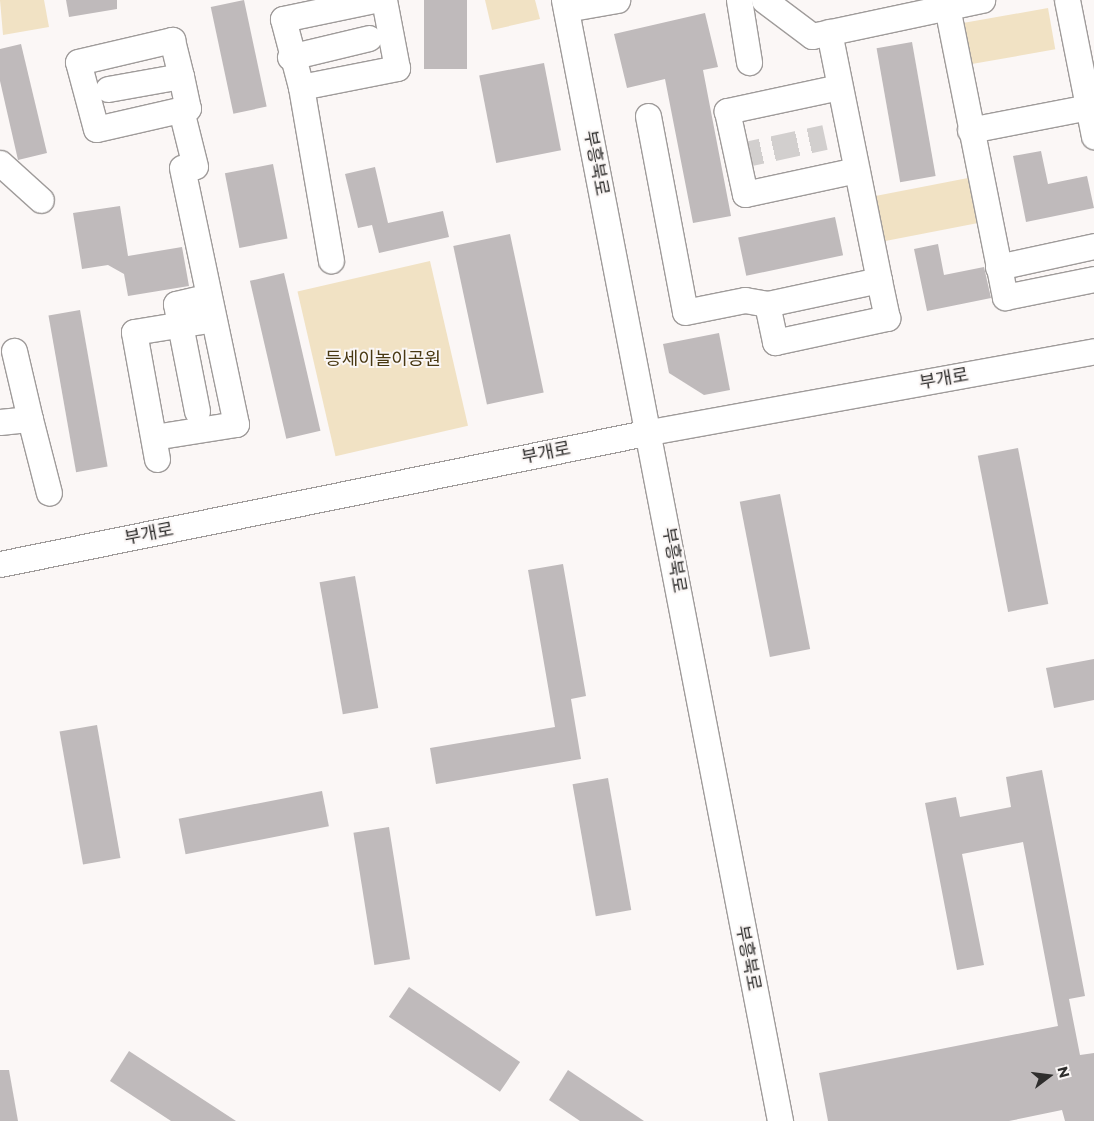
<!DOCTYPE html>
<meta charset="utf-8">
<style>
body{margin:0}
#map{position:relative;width:1094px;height:1121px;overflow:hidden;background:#fbf7f6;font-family:Montserrat,"Noto Sans KR",sans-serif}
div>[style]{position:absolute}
.green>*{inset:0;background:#f1e2c4;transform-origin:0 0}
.building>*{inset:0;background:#bfbabb;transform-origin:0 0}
.minor-tunnel>*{height:25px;margin-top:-12.5px;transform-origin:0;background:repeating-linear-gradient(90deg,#d2cfce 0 25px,transparent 0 37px)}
.roads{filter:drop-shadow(1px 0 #9f9b9a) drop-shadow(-1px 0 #9f9b9a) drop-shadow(0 1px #9f9b9a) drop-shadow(0 -1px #9f9b9a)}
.minor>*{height:25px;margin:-12.5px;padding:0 12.5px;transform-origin:12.5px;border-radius:12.5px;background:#fff}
span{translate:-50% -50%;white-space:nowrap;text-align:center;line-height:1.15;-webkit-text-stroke:4px #fbf7f6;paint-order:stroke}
.street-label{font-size:18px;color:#2f2e2d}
.park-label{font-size:18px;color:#483812}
.north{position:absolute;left:1024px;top:1051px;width:50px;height:50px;-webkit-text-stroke:4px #fbf7f6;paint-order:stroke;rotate:75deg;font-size:14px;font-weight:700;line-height:20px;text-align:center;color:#2f2e2d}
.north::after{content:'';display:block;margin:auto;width:18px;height:22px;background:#2f2e2d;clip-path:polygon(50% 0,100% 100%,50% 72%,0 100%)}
</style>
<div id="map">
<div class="green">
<div style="clip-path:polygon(0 0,44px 0,49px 27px,3px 35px)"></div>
<div style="clip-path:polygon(485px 0,535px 0,540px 19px,492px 30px)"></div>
<div style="left:1048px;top:8px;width:42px;height:95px;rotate:80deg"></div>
<div style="left:968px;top:178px;width:46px;height:97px;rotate:79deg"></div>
<div style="left:430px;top:261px;width:169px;height:136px;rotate:77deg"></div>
</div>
<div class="building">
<div style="clip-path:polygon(66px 0,117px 0,117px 9px,69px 17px)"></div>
<div style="left:244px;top:0;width:109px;height:34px;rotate:78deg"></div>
<div style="left:424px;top:0;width:43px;height:69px"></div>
<div style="clip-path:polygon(705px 13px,718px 67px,703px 70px,731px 216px,693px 223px,665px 79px,627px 88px,614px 34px)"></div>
<div style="left:912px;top:42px;width:136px;height:36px;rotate:80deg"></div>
<div style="clip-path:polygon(21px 44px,47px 153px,18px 160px,0 81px,0 49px)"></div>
<div style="left:544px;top:63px;width:89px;height:66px;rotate:79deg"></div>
<div style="clip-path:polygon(1041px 151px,1048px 184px,1087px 176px,1094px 208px,1026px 222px,1013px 156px)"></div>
<div style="left:273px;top:164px;width:76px;height:49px;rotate:79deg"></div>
<div style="clip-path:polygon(375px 167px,388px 223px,443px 211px,449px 237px,379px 253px,372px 225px,358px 228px,345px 174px)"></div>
<div style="clip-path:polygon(120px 206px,128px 256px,182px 247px,189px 286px,128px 296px,124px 274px,108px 265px,82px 269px,73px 213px)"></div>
<div style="left:835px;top:217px;width:39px;height:99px;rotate:78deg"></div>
<div style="left:510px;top:234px;width:162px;height:58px;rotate:78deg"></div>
<div style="clip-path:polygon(938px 244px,944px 275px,984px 267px,991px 298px,927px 311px,914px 249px)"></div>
<div style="left:284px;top:273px;width:162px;height:35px;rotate:77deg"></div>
<div style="left:80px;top:310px;width:159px;height:32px;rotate:80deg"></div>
<div style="clip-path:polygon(719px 333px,730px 390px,704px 395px,669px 373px,663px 344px)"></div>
<div style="left:1018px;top:448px;width:159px;height:41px;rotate:79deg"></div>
<div style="left:780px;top:494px;width:158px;height:41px;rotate:79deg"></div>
<div style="clip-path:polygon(563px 564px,586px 696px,571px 699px,581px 759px,436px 784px,430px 748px,555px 727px,528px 570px)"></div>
<div style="left:355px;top:576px;width:134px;height:36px;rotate:80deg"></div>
<div style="clip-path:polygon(1094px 659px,1094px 700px,1054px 708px,1046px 668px)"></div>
<div style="left:97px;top:725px;width:135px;height:38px;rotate:80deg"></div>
<div style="clip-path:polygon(1042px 770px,1085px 996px,1069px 999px,1080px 1055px,1094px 1053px,1094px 1121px,1065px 1121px,1062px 1110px,1009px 1121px,828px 1121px,819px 1073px,1058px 1026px,1023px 842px,962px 854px,984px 965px,957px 970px,925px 803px,956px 797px,960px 817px,1011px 807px,1006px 777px)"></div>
<div style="left:608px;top:778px;width:134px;height:36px;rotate:80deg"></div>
<div style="left:322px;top:791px;width:36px;height:146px;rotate:79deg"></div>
<div style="left:389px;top:827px;width:134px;height:36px;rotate:81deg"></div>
<div style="left:409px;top:987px;width:134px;height:36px;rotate:34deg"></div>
<div style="clip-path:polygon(129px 1051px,236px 1121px,171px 1121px,110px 1081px)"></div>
<div style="clip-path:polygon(0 1070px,9px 1070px,18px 1121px,0 1121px)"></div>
<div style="clip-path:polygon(568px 1070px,644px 1121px,580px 1121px,549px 1100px)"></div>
</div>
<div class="minor-tunnel">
<div style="left:737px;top:156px;width:90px;rotate:-12.2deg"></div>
</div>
<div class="roads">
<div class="minor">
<div style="left:374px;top:0;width:93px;rotate:168.2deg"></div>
<div style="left:283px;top:19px;width:70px;rotate:75.2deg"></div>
<div style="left:301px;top:87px;width:98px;rotate:-11.2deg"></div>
<div style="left:397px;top:68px;width:69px;rotate:-100.8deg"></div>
<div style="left:564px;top:0;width:1142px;rotate:79.09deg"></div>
<div style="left:739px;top:0;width:63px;rotate:80.8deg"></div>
<div style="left:764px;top:0;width:60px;rotate:36.9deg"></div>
<div style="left:812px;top:36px;width:174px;rotate:-12deg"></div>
<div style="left:1067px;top:0;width:139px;rotate:78.8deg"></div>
<div style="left:947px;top:7px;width:296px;rotate:78.7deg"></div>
<div style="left:1005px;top:297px;width:91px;rotate:-11.4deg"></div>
<div style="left:566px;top:9px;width:52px;rotate:-10deg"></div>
<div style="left:829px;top:32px;width:253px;rotate:78.6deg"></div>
<div style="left:290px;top:57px;width:81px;rotate:-13.5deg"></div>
<div style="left:301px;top:87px;width:176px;rotate:80.2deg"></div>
<div style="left:839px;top:87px;width:115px;rotate:167.9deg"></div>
<div style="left:727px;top:111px;width:85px;rotate:77.8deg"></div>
<div style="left:745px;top:194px;width:114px;rotate:-12.2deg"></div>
<div style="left:108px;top:89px;width:74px;rotate:-10.1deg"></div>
<div style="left:181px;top:76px;width:33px;rotate:78deg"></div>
<div style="left:188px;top:108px;width:94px;rotate:167.1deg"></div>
<div style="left:96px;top:129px;width:69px;rotate:-105deg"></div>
<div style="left:78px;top:62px;width:97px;rotate:-13.2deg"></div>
<div style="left:172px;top:40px;width:37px;rotate:76deg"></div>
<div style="left:181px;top:110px;width:58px;rotate:76deg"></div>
<div style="left:648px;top:116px;width:199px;rotate:79.3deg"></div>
<div style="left:685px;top:312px;width:61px;rotate:-11.3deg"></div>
<div style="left:745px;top:300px;width:22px;rotate:10deg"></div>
<div style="left:767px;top:304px;width:39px;rotate:78deg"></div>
<div style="left:775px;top:342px;width:115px;rotate:-12.1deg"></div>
<div style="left:887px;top:318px;width:39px;rotate:-102deg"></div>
<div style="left:879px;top:280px;width:115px;rotate:167.9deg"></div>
<div style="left:970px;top:130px;width:120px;rotate:-11deg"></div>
<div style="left:0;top:163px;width:55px;rotate:42.1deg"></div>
<div style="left:998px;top:267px;width:98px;rotate:-12.3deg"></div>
<div style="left:197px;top:411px;width:109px;rotate:-101.1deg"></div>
<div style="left:176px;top:304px;width:22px;rotate:-13deg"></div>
<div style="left:30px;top:419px;width:76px;rotate:75.6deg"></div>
<div style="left:0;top:422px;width:30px;rotate:-6deg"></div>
<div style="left:30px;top:419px;width:70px;rotate:-103.2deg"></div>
<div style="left:154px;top:437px;width:83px;rotate:-9deg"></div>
<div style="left:236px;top:424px;width:262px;rotate:-101.9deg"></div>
<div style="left:157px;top:459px;width:129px;rotate:-100.3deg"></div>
<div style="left:134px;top:332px;width:80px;rotate:-9.3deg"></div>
<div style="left:0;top:564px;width:663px;rotate:-11.48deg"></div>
<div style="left:650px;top:432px;width:451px;rotate:-10.3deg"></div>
</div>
</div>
<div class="street-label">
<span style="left:596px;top:163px;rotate:79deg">부흥북로</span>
<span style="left:944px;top:379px;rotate:-10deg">부개로</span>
<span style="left:546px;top:453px;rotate:-11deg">부개로</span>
<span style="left:149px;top:534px;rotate:-11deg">부개로</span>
<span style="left:674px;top:560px;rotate:80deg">부흥북로</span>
<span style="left:748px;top:958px;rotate:79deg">부흥북로</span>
</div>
<div class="park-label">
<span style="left:383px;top:359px">등세이놀이공원</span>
</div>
<div class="north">N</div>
</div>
